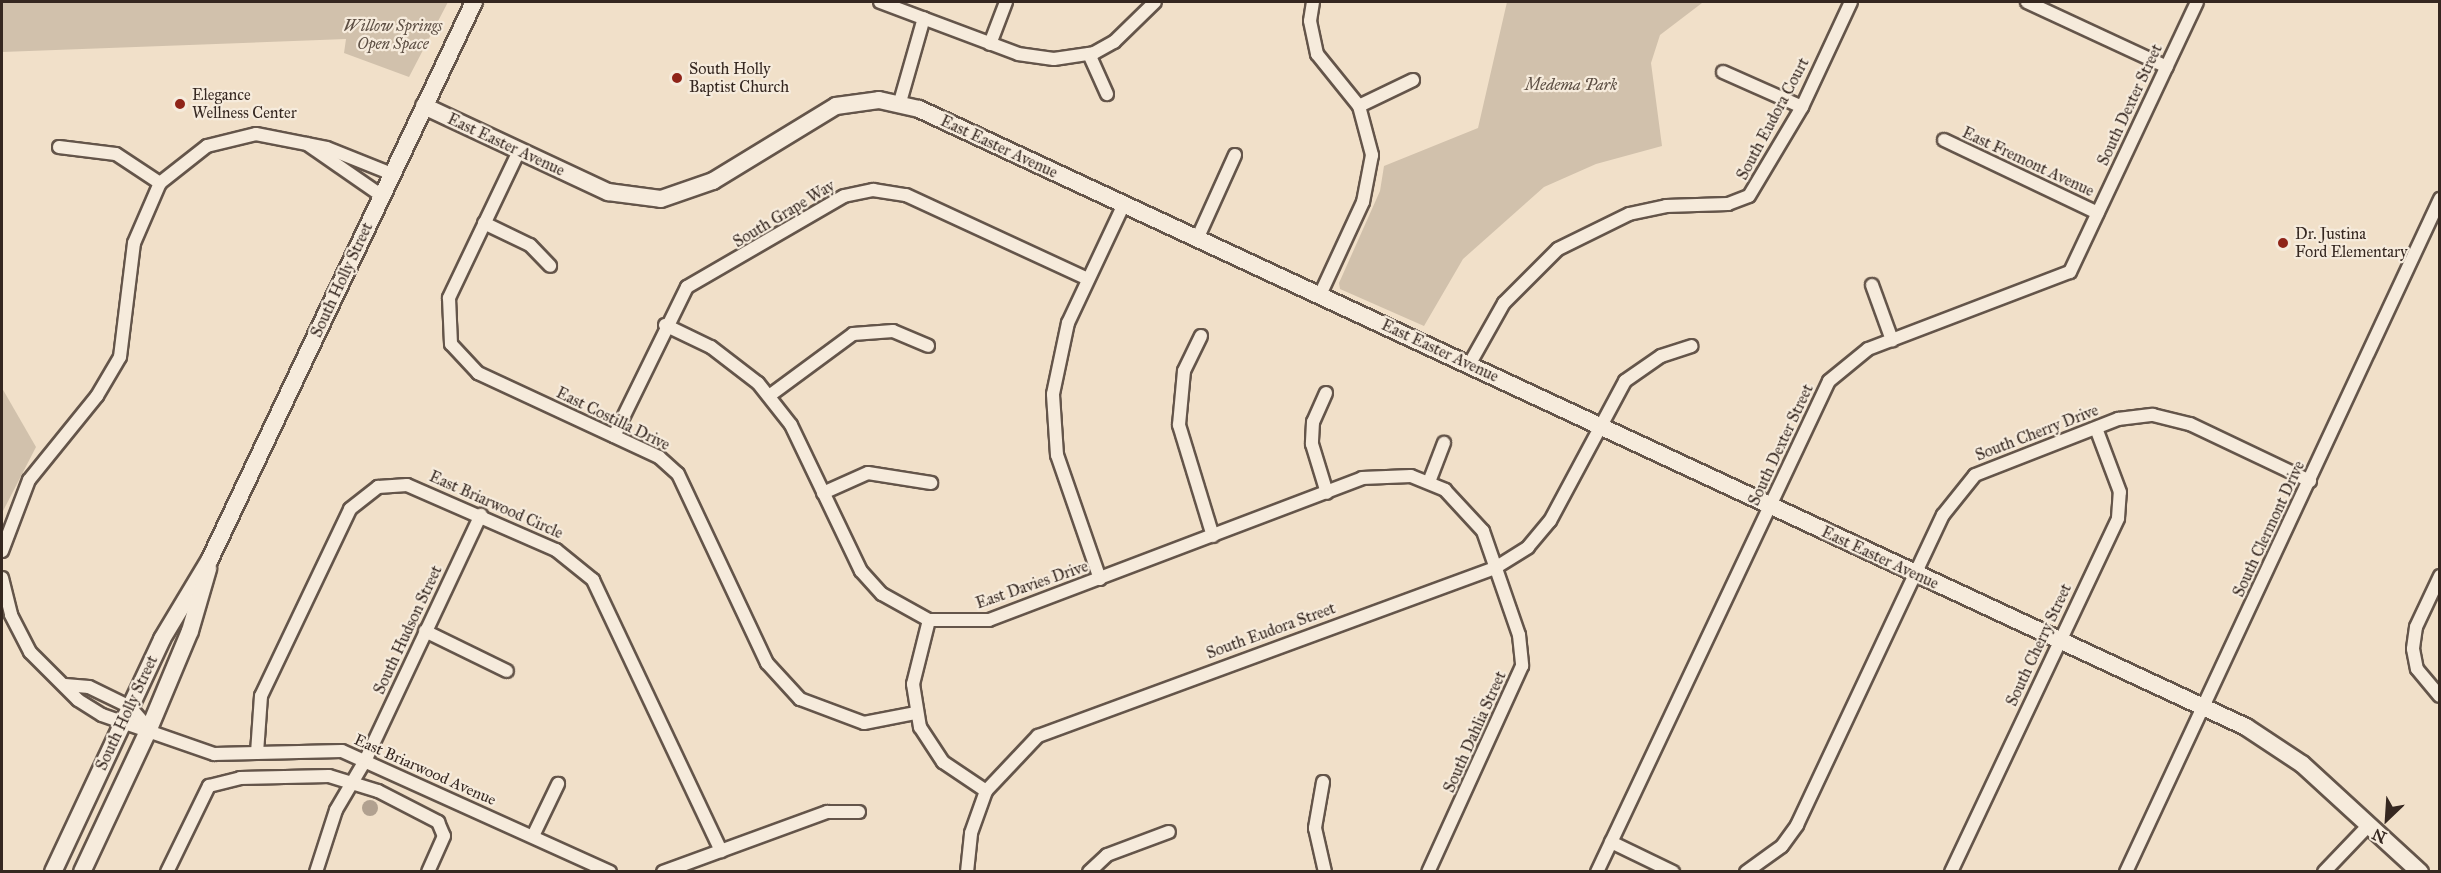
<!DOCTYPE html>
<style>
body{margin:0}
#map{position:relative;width:2441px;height:873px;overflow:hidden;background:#f1e0c9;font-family:"IM FELL Great Primer",serif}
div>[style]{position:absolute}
.green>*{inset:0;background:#d1c1ac}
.water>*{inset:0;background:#b1a190}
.round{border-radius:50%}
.roads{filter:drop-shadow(2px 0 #64554a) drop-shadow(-2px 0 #64554a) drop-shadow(0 2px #64554a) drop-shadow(0 -2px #64554a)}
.street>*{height:12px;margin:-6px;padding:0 6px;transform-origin:6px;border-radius:6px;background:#f6ebdc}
.secondary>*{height:16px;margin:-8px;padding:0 8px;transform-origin:8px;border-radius:8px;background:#f6ebdc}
.dots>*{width:16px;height:16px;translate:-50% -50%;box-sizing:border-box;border:3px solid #f6ebdc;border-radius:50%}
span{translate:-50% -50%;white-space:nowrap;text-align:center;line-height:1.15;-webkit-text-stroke:4.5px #f6ebdc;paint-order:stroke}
.park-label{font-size:16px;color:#5c4e43;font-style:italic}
.poi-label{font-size:16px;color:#352720}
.left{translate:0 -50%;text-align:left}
.street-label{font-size:16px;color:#352720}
.frame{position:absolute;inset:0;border:3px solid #352720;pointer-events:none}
.north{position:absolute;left:2357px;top:789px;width:60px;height:60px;-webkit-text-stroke:4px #f6ebdc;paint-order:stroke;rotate:205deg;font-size:16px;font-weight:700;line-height:24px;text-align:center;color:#352720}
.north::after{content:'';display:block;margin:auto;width:21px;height:27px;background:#352720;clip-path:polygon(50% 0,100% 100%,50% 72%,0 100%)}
</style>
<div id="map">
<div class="green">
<div style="clip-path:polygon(2px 2px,448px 2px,409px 77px,344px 53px,346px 39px,2px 52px)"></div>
<div style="clip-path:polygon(1507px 2px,1702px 3px,1660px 35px,1651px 63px,1662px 146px,1596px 164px,1544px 187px,1463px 259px,1424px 326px,1340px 289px,1339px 283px,1380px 191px,1384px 166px,1478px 128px)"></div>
<div style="clip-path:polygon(2px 388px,36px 447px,2px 513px)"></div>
</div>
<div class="water">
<div class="round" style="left:362px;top:800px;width:16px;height:16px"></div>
</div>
<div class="roads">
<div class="street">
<div style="left:880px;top:2px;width:147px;rotate:20.6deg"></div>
<div style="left:1018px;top:54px;width:36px;rotate:8deg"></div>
<div style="left:1054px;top:59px;width:40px;rotate:-8.5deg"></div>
<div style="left:1094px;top:53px;width:23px;rotate:-29deg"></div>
<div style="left:1114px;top:42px;width:57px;rotate:-44.3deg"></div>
<div style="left:1313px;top:2px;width:19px;rotate:99deg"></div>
<div style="left:1310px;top:21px;width:34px;rotate:78deg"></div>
<div style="left:1317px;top:54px;width:67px;rotate:51.1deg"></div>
<div style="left:1359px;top:106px;width:51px;rotate:75.1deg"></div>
<div style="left:1372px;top:155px;width:48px;rotate:100.8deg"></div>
<div style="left:1363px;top:202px;width:102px;rotate:114.8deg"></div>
<div style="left:2027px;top:2px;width:154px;rotate:24.9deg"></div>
<div style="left:990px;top:44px;width:45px;rotate:-69.1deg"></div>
<div style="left:1089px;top:54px;width:44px;rotate:65.8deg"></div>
<div style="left:1723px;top:72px;width:86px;rotate:23.9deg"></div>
<div style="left:900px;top:102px;width:87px;rotate:-74.1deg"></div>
<div style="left:1359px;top:106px;width:60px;rotate:-25.7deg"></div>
<div style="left:1944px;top:140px;width:170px;rotate:25.4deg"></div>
<div style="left:307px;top:144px;width:91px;rotate:34.7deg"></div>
<div style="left:59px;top:147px;width:57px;rotate:7deg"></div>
<div style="left:116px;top:154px;width:53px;rotate:33.4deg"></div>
<div style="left:519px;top:151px;width:163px;rotate:115.5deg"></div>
<div style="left:449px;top:298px;width:46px;rotate:87.5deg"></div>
<div style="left:451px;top:344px;width:40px;rotate:47deg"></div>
<div style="left:478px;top:373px;width:200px;rotate:24.9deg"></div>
<div style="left:659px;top:457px;width:25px;rotate:42deg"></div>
<div style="left:678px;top:474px;width:209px;rotate:64.8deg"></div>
<div style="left:767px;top:663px;width:49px;rotate:47.5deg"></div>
<div style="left:800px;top:699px;width:68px;rotate:20.6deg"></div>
<div style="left:864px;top:723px;width:53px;rotate:-10.9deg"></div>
<div style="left:484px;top:223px;width:51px;rotate:25.6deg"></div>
<div style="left:530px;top:245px;width:29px;rotate:46deg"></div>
<div style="left:1198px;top:237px;width:90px;rotate:-65.7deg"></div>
<div style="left:1872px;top:285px;width:59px;rotate:70deg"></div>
<div style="left:665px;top:325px;width:51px;rotate:25.6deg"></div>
<div style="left:711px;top:347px;width:59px;rotate:37.5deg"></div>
<div style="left:758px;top:383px;width:53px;rotate:51.8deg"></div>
<div style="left:791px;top:425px;width:162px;rotate:64.4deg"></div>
<div style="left:861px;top:571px;width:31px;rotate:48deg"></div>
<div style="left:882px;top:594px;width:54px;rotate:29deg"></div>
<div style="left:929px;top:620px;width:60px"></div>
<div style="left:989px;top:620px;width:399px;rotate:-20.8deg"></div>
<div style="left:1362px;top:478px;width:49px;rotate:-2.3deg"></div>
<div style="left:1411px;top:476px;width:37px;rotate:22deg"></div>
<div style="left:1445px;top:490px;width:56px;rotate:47.2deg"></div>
<div style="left:1483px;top:531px;width:110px;rotate:70.9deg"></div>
<div style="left:1519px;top:635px;width:31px;rotate:84deg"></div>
<div style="left:1522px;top:666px;width:226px;rotate:114.5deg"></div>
<div style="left:1201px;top:336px;width:39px;rotate:116deg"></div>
<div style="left:1184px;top:371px;width:54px;rotate:95.3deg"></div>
<div style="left:1179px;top:425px;width:116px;rotate:73deg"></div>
<div style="left:1469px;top:365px;width:71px;rotate:-60.6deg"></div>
<div style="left:1504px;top:303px;width:76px;rotate:-45deg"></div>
<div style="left:1558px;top:249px;width:79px;rotate:-26.2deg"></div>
<div style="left:1629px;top:214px;width:38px;rotate:-12deg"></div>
<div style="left:1666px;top:206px;width:62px;rotate:-1.8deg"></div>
<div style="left:1728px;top:204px;width:22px;rotate:-21deg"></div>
<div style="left:1749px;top:196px;width:104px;rotate:-59.2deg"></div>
<div style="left:1802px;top:107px;width:116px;rotate:-65deg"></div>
<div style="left:1326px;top:393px;width:32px;rotate:114deg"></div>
<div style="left:1313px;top:422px;width:22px;rotate:93deg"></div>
<div style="left:1312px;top:444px;width:51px;rotate:73deg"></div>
<div style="left:769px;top:396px;width:104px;rotate:-36.4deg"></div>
<div style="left:853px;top:334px;width:40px;rotate:-4.3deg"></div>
<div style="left:893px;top:331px;width:38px;rotate:23deg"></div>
<div style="left:614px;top:436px;width:166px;rotate:-63.9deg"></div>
<div style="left:687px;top:287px;width:181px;rotate:-30.1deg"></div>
<div style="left:844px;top:196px;width:30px;rotate:-12deg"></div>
<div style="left:873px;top:190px;width:33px;rotate:9deg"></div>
<div style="left:906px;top:195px;width:200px;rotate:24.8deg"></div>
<div style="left:1429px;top:482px;width:42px;rotate:-69deg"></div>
<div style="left:823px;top:493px;width:49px;rotate:-24deg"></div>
<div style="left:868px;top:473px;width:64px;rotate:9deg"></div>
<div style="left:2px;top:551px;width:76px;rotate:-69.2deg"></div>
<div style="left:29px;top:480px;width:108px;rotate:-51deg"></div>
<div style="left:97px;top:396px;width:45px;rotate:-59.5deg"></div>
<div style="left:120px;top:357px;width:115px;rotate:-83deg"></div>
<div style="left:134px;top:243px;width:65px;rotate:-66.6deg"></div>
<div style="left:160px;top:183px;width:60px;rotate:-38.2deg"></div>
<div style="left:207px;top:146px;width:50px;rotate:-13.8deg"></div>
<div style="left:256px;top:134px;width:72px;rotate:11.2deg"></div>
<div style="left:327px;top:148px;width:70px;rotate:21.8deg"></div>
<div style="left:2440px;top:576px;width:56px;rotate:115.2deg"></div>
<div style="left:2416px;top:627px;width:22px;rotate:98deg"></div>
<div style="left:2413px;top:649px;width:20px;rotate:79deg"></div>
<div style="left:2417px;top:669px;width:35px;rotate:50deg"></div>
<div style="left:2px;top:578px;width:38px;rotate:76deg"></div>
<div style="left:11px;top:615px;width:42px;rotate:62.8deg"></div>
<div style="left:30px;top:652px;width:68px;rotate:45deg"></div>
<div style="left:78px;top:700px;width:28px;rotate:32deg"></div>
<div style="left:102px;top:715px;width:119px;rotate:19.2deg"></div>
<div style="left:214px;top:754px;width:128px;rotate:-1.3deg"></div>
<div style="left:342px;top:751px;width:294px;rotate:24.3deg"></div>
<div style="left:1100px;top:579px;width:131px;rotate:-109.1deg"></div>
<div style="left:1057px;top:455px;width:61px;rotate:-93.8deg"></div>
<div style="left:1053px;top:394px;width:73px;rotate:-78.1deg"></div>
<div style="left:1068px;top:323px;width:129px;rotate:-64.8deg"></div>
<div style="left:929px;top:620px;width:66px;rotate:104deg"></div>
<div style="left:913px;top:684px;width:44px;rotate:80.8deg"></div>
<div style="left:920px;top:727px;width:42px;rotate:56.7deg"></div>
<div style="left:943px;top:762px;width:52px;rotate:34deg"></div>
<div style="left:425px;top:631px;width:91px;rotate:26deg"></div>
<div style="left:65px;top:685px;width:24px;rotate:5deg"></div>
<div style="left:89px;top:687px;width:46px;rotate:26deg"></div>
<div style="left:130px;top:707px;width:29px;rotate:49deg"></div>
<div style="left:257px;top:753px;width:57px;rotate:-86deg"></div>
<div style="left:261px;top:696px;width:207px;rotate:-64.5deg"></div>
<div style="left:350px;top:509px;width:36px;rotate:-38deg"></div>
<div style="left:378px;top:487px;width:29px;rotate:-4deg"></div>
<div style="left:407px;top:485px;width:163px;rotate:23.6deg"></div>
<div style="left:556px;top:550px;width:48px;rotate:39deg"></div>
<div style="left:593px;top:580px;width:300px;rotate:64.7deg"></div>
<div style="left:1323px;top:782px;width:47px;rotate:99.9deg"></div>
<div style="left:1315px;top:828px;width:45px;rotate:77.2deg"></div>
<div style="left:533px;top:836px;width:58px;rotate:-64.3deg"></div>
<div style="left:1611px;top:842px;width:69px;rotate:25.8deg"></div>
<div style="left:167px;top:872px;width:96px;rotate:-64deg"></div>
<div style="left:209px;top:786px;width:32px;rotate:-14deg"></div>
<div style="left:240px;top:778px;width:89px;rotate:-1.3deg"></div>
<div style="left:329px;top:776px;width:51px;rotate:17deg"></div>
<div style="left:378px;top:791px;width:68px;rotate:27.3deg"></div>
<div style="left:438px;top:822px;width:15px;rotate:67deg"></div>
<div style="left:444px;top:836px;width:39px;rotate:114deg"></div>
<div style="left:316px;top:872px;width:65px;rotate:-72.1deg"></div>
<div style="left:336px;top:810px;width:59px;rotate:-59.5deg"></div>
<div style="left:366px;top:759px;width:270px;rotate:-64.8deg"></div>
<div style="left:663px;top:872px;width:175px;rotate:-20.1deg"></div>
<div style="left:827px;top:812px;width:32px"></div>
<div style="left:967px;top:872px;width:39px;rotate:-84deg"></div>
<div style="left:971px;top:833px;width:45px;rotate:-70.3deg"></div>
<div style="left:986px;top:791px;width:76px;rotate:-46.6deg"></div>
<div style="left:1038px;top:736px;width:487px;rotate:-20.2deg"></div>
<div style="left:1495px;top:568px;width:39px;rotate:-32deg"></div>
<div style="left:1528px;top:547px;width:34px;rotate:-50deg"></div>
<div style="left:1550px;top:521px;width:159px;rotate:-61.8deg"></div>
<div style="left:1625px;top:381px;width:44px;rotate:-34.8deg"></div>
<div style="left:1661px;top:356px;width:32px;rotate:-18deg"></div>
<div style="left:1089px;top:872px;width:25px;rotate:-43deg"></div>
<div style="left:1107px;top:855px;width:66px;rotate:-20.4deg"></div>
<div style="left:1597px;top:872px;width:543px;rotate:-64.71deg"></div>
<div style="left:1829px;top:381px;width:50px;rotate:-39.4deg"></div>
<div style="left:1868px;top:349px;width:216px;rotate:-20.9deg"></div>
<div style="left:2070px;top:272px;width:298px;rotate:-64.8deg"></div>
<div style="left:1746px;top:872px;width:44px;rotate:-35.8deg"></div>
<div style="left:1782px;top:846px;width:26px;rotate:-54deg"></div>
<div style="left:1797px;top:825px;width:343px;rotate:-64.8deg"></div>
<div style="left:1943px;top:515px;width:51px;rotate:-51.3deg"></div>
<div style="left:1975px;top:475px;width:154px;rotate:-21.4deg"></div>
<div style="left:2118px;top:419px;width:35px;rotate:-7deg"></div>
<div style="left:2153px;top:415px;width:38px;rotate:14deg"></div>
<div style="left:2190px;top:424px;width:133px;rotate:25.4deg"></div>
<div style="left:1951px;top:872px;width:391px;rotate:-64.7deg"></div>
<div style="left:2118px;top:518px;width:26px;rotate:-86deg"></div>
<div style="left:2120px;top:492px;width:68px;rotate:-110.6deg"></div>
<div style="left:2126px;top:872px;width:743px;rotate:-64.99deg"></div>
<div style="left:2324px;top:872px;width:64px;rotate:-46.3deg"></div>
</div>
<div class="secondary">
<div style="left:424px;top:106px;width:203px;rotate:25.1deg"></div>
<div style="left:608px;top:192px;width:53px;rotate:7.5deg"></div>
<div style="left:661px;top:199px;width:55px;rotate:-19.1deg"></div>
<div style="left:713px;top:181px;width:144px;rotate:-31.4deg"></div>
<div style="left:836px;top:106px;width:43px;rotate:-7.9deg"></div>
<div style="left:879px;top:100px;width:41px;rotate:12.7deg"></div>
<div style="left:919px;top:109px;width:1464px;rotate:24.97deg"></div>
<div style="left:2246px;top:727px;width:67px;rotate:33.5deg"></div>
<div style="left:2302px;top:764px;width:160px;rotate:42.5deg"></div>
<div style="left:53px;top:872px;width:257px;rotate:-64.9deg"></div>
<div style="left:162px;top:639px;width:93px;rotate:-59deg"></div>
<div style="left:210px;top:559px;width:616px;rotate:-64.64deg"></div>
<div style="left:82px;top:872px;width:158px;rotate:-64.9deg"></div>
<div style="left:149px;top:729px;width:106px;rotate:-67.3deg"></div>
<div style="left:190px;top:631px;width:65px;rotate:-73.8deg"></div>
</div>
</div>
<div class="dots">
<div style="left:677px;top:78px;background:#8f2418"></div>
<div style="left:180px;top:104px;background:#8f2418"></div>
<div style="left:2283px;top:243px;background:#8f2418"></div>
</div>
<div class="park-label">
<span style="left:393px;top:35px">Willow Springs<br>Open Space</span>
<span style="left:1571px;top:85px">Medema Park</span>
</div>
<div class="poi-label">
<span class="left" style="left:689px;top:78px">South Holly<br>Baptist Church</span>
<span class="left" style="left:192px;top:104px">Elegance<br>Wellness Center</span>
<span class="left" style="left:2295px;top:243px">Dr. Justina<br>Ford Elementary</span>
</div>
<div class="street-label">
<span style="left:2130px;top:105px;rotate:-65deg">South Dexter Street</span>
<span style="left:1773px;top:119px;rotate:-62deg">South Eudora Court</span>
<span style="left:506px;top:145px;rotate:25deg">East Easter Avenue</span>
<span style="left:999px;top:147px;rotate:25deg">East Easter Avenue</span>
<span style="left:2028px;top:162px;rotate:25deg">East Fremont Avenue</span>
<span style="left:784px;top:214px;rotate:-31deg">South Grape Way</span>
<span style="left:342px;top:280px;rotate:-65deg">South Holly Street</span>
<span style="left:1440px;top:351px;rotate:25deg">East Easter Avenue</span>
<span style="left:613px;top:419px;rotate:26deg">East Costilla Drive</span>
<span style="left:2037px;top:433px;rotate:-21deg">South Cherry Drive</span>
<span style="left:1781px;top:445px;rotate:-65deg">South Dexter Street</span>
<span style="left:496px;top:505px;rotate:24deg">East Briarwood Circle</span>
<span style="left:2269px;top:529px;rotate:-65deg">South Clermont Drive</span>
<span style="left:1880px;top:558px;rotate:25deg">East Easter Avenue</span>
<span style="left:1032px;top:585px;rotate:-19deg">East Davies Drive</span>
<span style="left:408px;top:630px;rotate:-65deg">South Hudson Street</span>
<span style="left:1271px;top:631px;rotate:-20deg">South Eudora Street</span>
<span style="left:2039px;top:645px;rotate:-65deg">South Cherry Street</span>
<span style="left:127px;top:713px;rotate:-65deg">South Holly Street</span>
<span style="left:1475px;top:732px;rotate:-66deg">South Dahlia Street</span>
<span style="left:425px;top:770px;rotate:24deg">East Briarwood Avenue</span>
</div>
<div class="frame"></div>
<div class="north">N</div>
</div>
